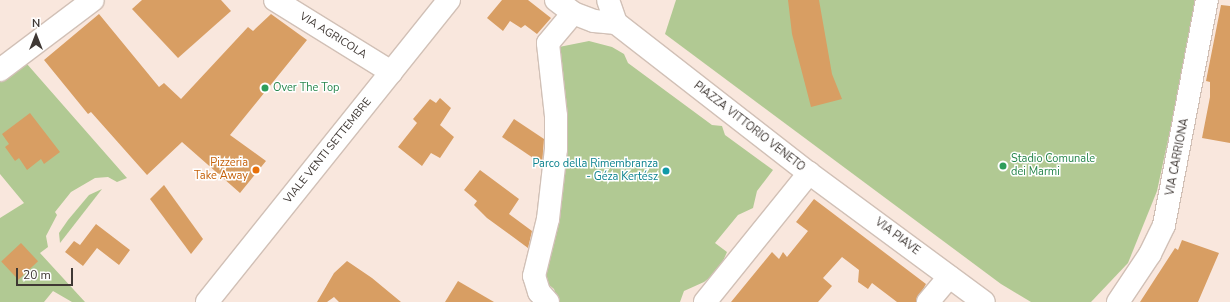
<!DOCTYPE html>
<meta charset="utf-8">
<style>
body{margin:0}
#map{position:relative;width:1230px;height:302px;overflow:hidden;background:#f9e7dd;font-family:"Nunito Sans",sans-serif}
div>[style]{position:absolute}
.green>*{inset:0;background:#b1c993}
.building>*{inset:0;background:#d89e63;transform-origin:0 0}
.roads{filter:drop-shadow(1px 0 #d1c0b6) drop-shadow(-1px 0 #d1c0b6) drop-shadow(0 1px #d1c0b6) drop-shadow(0 -1px #d1c0b6)}
.minor>*{height:22px;margin:-11px;padding:0 11px;transform-origin:11px;border-radius:11px;background:#fff}
.secondary>*{height:22px;margin:-11px;padding:0 11px;transform-origin:11px;border-radius:11px;background:#fff}
.dots>*{width:11px;height:11px;translate:-50% -50%;box-sizing:border-box;border:2px solid #fff;border-radius:50%}
span{translate:-50% -50%;white-space:nowrap;text-align:center;line-height:1.15;-webkit-text-stroke:3px #fff;paint-order:stroke}
.street-label{font-size:11px;color:#3f3834}
.leisure-label{font-size:11px;color:#27864d}
.left{translate:0 -50%;text-align:left}
.food-label{font-size:11px;color:#c56008}
.right{translate:-100% -50%;text-align:right}
.culture-label{font-size:11px;color:#0d838f}
.north{position:absolute;left:16px;top:16px;width:40px;height:40px;-webkit-text-stroke:3px #fff;paint-order:stroke;rotate:0deg;font-size:11px;font-weight:700;line-height:16px;text-align:center;color:#3f3834}
.north::after{content:'';display:block;margin:auto;width:14px;height:18px;background:#3f3834;clip-path:polygon(50% 0,100% 100%,50% 72%,0 100%)}
.scale{position:absolute;left:16px;top:268px;width:57px;height:18px;box-sizing:border-box;border:2px solid #3f3834;border-top:0;padding-left:5px;font-size:12px;line-height:14px;white-space:nowrap;color:#3f3834;-webkit-text-stroke:3px #fff;paint-order:stroke}
</style>
<div id="map">
<div class="green">
<div style="clip-path:polygon(676px 0,1198px 0,1157px 191px,1128px 263px,1091px 302px,1031px 302px,1001px 284px,665px 34px)"></div>
<div style="clip-path:polygon(589px 41px,612px 47px,624px 54px,628px 63px,712px 125px,722px 126px,725px 135px,773px 170px,757px 191px,753px 208px,738px 215px,715px 243px,727px 252px,719px 270px,704px 282px,684px 291px,680px 302px,558px 302px,554px 289px,542px 279px,554px 48px)"></div>
<div style="clip-path:polygon(27px 64px,127px 178px,117px 182px,108px 177px,95px 178px,71px 192px,55px 212px,57px 215px,46px 236px,48px 247px,40px 253px,85px 302px,72px 302px,53px 291px,44px 302px,0 302px,0 218px,24px 203px,0 174px,0 82px)"></div>
<div style="clip-path:polygon(102px 189px,60px 243px,59px 233px,68px 220px,89px 195px)"></div>
</div>
<div class="building">
<div style="clip-path:polygon(142px 0,221px 0,231px 11px,178px 58px,132px 9px)"></div>
<div style="clip-path:polygon(502px 0,528px 0,551px 18px,537px 34px,525px 25px,521px 28px,510px 21px,503px 31px,487px 18px)"></div>
<div style="clip-path:polygon(788px 0,819px 0,832px 74px,842px 99px,811px 107px,792px 34px)"></div>
<div style="clip-path:polygon(1221px 5px,1230px 6px,1230px 143px,1202px 138px,1210px 97px,1210px 82px,1206px 81px)"></div>
<div style="clip-path:polygon(99px 14px,159px 87px,164px 83px,181px 99px,248px 27px,253px 31px,271px 14px,307px 40px,230px 135px,266px 161px,240px 193px,182px 142px,147px 175px,91px 112px,88px 114px,44px 60px)"></div>
<div style="clip-path:polygon(440px 98px,451px 108px,440px 125px,454px 137px,440px 158px,431px 153px,422px 166px,398px 147px,417px 123px,413px 119px,430px 99px,436px 103px)"></div>
<div style="clip-path:polygon(30px 113px,60px 152px,44px 164px,41px 159px,27px 170px,19px 158px,15px 161px,5px 147px,9px 144px,2px 134px)"></div>
<div style="clip-path:polygon(514px 119px,544px 139px,542px 164px,502px 137px)"></div>
<div style="clip-path:polygon(480px 170px,519px 199px,509px 214px,532px 231px,528px 248px,487px 218px,474px 205px,477px 201px,464px 190px)"></div>
<div style="clip-path:polygon(164px 185px,203px 239px,191px 254px,150px 199px)"></div>
<div style="clip-path:polygon(814px 199px,926px 284px,916px 302px,897px 302px,872px 283px,868px 289px,858px 282px,859px 270px,842px 257px,823px 278px,832px 286px,818px 302px,731px 302px,772px 252px,779px 259px,783px 252px,787px 257px,808px 231px,796px 222px)"></div>
<div style="clip-path:polygon(96px 224px,130px 250px,119px 265px,97px 248px,83px 266px,65px 252px,74px 241px,80px 245px)"></div>
<div style="clip-path:polygon(1182px 240px,1219px 253px,1198px 302px,1140px 302px,1175px 248px,1178px 250px)"></div>
<div style="left:21px;top:243px;width:25px;height:27px;rotate:47deg"></div>
<div style="clip-path:polygon(347px 261px,372px 278px,401px 302px,339px 302px,334px 297px,327px 302px,317px 302px,334px 273px)"></div>
<div style="clip-path:polygon(458px 281px,494px 302px,445px 302px)"></div>
</div>
<div class="roads">
<div class="minor">
<div style="left:275px;top:0;width:137px;rotate:31.8deg"></div>
<div style="left:556px;top:0;width:21px;rotate:37deg"></div>
<div style="left:573px;top:13px;width:22px;rotate:21deg"></div>
<div style="left:594px;top:21px;width:22px;rotate:5deg"></div>
<div style="left:616px;top:23px;width:244px;rotate:37.9deg"></div>
<div style="left:809px;top:173px;width:217px;rotate:36.4deg"></div>
<div style="left:608px;top:0;width:24px;rotate:71deg"></div>
<div style="left:0;top:70px;width:116px;rotate:-37deg"></div>
<div style="left:548px;top:302px;width:13px;rotate:-132deg"></div>
<div style="left:539px;top:292px;width:17px;rotate:-107deg"></div>
<div style="left:534px;top:276px;width:59px;rotate:-76.2deg"></div>
<div style="left:548px;top:219px;width:70px;rotate:-83.5deg"></div>
<div style="left:556px;top:149px;width:33px;rotate:-90deg"></div>
<div style="left:556px;top:116px;width:73px;rotate:-96.3deg"></div>
<div style="left:548px;top:43px;width:39px;rotate:-50deg"></div>
<div style="left:705px;top:302px;width:166px;rotate:-51.1deg"></div>
<div style="left:928px;top:302px;width:33px;rotate:-50deg"></div>
<div style="left:1118px;top:302px;width:58px;rotate:-56.3deg"></div>
<div style="left:1150px;top:254px;width:32px;rotate:-64deg"></div>
<div style="left:1164px;top:225px;width:229px;rotate:-79.2deg"></div>
</div>
<div class="secondary">
<div style="left:207px;top:302px;width:387px;rotate:-51.3deg"></div>
</div>
</div>
<div class="dots">
<div style="left:265px;top:88px;background:#2e9e5b"></div>
<div style="left:1003px;top:166px;background:#2e9e5b"></div>
<div style="left:256px;top:170px;background:#e8710a"></div>
<div style="left:666px;top:171px;background:#0f9aa8"></div>
</div>
<div class="street-label">
<span style="left:333px;top:36px;rotate:32deg">VIA AGRICOLA</span>
<span style="left:749px;top:127px;rotate:38deg">PIAZZA VITTORIO VENETO</span>
<span style="left:328px;top:151px;rotate:-51deg">VIALE VENTI SETTEMBRE</span>
<span style="left:1178px;top:157px;rotate:-79deg">VIA CARRIONA</span>
<span style="left:897px;top:237px;rotate:37deg">VIA PIAVE</span>
</div>
<div class="leisure-label">
<span class="left" style="left:273px;top:88px">Over The Top</span>
<span class="left" style="left:1011px;top:166px">Stadio Comunale<br>dei Marmi</span>
</div>
<div class="food-label">
<span class="right" style="left:248px;top:170px">Pizzeria<br>Take Away</span>
</div>
<div class="culture-label">
<span class="right" style="left:658px;top:171px">Parco della Rimembranza<br>- Géza Kertész</span>
</div>
<div class="north">N</div>
<div class="scale">20 m</div>
</div>
